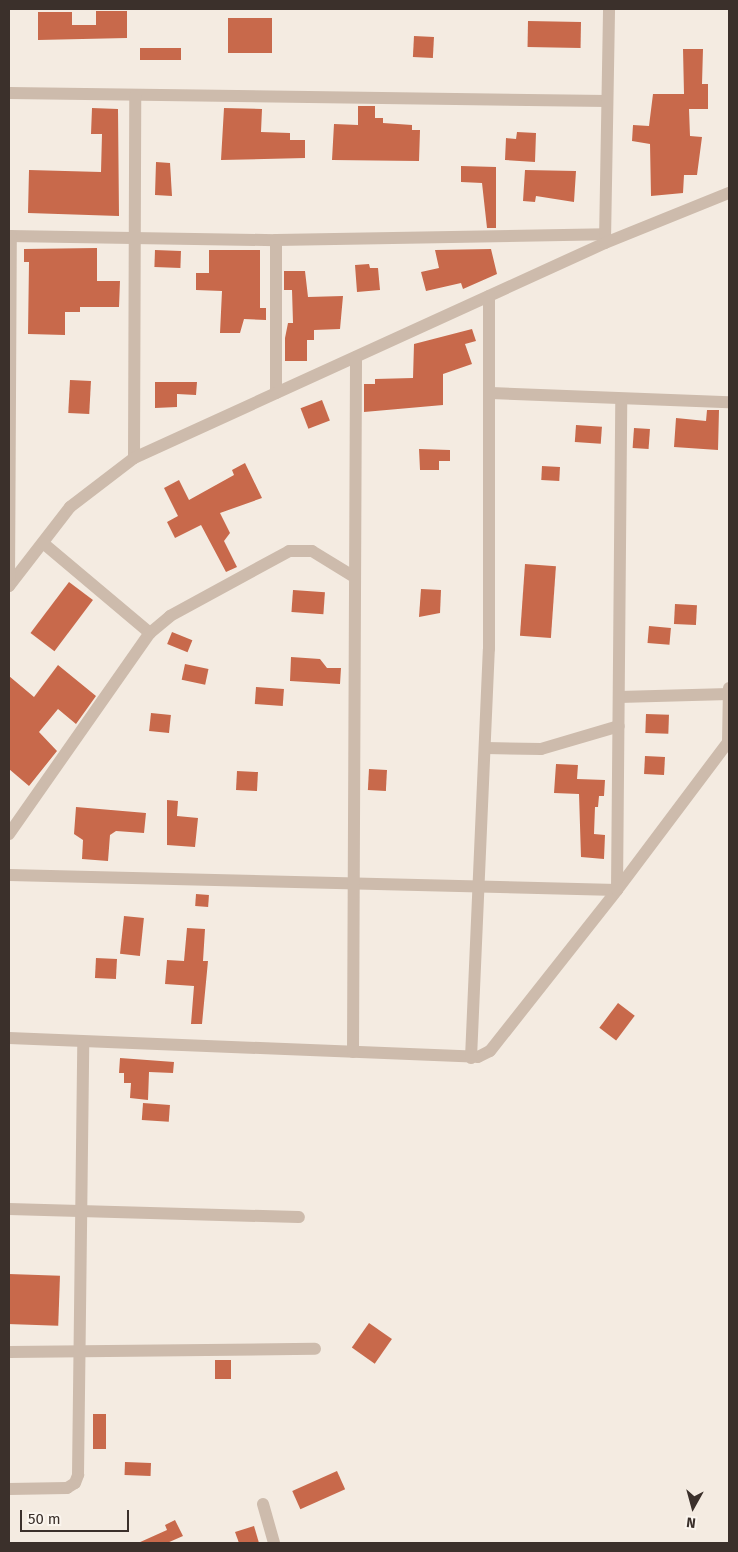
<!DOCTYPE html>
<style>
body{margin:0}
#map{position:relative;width:738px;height:1552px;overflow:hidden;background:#f4ebe1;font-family:"Fira Sans",sans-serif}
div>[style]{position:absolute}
.building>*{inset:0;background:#c8694b;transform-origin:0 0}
.street>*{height:12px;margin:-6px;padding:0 6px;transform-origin:6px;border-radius:6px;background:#cdbbac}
span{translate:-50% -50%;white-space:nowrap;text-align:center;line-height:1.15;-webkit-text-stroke:5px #fbf5ee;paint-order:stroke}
.frame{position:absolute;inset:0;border:10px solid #3b302b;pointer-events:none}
.north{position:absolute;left:668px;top:1482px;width:50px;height:50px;-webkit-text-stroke:4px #fbf5ee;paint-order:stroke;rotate:187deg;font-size:14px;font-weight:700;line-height:20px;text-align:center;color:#3b302b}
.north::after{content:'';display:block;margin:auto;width:18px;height:22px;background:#3b302b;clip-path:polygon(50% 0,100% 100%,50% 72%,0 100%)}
.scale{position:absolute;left:20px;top:1510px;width:109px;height:22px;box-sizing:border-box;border:2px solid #3b302b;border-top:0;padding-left:6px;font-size:15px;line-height:18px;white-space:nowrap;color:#3b302b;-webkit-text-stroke:4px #fbf5ee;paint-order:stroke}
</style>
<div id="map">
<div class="building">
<div style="clip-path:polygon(96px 11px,127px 11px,127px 38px,38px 40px,38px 12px,72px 12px,72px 25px,96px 25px)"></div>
<div style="left:228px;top:18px;width:44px;height:35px"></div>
<div style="left:528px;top:21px;width:53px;height:26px;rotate:1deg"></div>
<div style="left:414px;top:36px;width:20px;height:21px;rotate:3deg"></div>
<div style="left:140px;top:48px;width:41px;height:12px"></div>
<div style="clip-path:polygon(683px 49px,703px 49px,702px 84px,708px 84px,708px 109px,689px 109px,690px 136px,702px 137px,697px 175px,684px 175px,683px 193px,651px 196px,650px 144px,632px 141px,633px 125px,649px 126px,653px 94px,684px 94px)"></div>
<div style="clip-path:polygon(358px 106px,375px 106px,375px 118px,383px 118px,383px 123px,412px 125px,412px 130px,420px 130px,419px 161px,332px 160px,334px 124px,358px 125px)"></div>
<div style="clip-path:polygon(92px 108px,118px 109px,119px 216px,28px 213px,29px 170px,101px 172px,102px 134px,91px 134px)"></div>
<div style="clip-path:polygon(224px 108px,262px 109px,261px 132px,290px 133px,290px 140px,305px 140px,305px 158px,221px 160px)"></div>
<div style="clip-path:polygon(517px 132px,536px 133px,535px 162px,505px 160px,506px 138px,516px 139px)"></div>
<div style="clip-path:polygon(156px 162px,170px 163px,172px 196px,155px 195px)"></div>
<div style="clip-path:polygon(461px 166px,496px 167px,496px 228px,487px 228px,482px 183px,461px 182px)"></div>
<div style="clip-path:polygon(525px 170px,576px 171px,574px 202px,536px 196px,535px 202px,523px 201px)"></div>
<div style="clip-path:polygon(97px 248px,97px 281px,120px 281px,119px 307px,80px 307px,80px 312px,65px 312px,65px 335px,28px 334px,29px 262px,24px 262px,24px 249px)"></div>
<div style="clip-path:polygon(491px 249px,497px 274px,463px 289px,461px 283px,426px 291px,421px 272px,439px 268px,435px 250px)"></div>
<div style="left:155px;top:250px;width:26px;height:17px;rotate:2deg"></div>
<div style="clip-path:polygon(209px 250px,260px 250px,260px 308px,266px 308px,266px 320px,244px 319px,240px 333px,220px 333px,222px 291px,196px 290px,196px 273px,209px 273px)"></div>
<div style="clip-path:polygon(369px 264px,370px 268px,378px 268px,380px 290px,357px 292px,355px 265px)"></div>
<div style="clip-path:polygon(284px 271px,305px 271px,308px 297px,343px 296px,340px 329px,314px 330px,314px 340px,307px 340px,307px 361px,285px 361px,285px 338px,288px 323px,293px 323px,292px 290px,284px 290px)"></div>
<div style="clip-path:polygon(472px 329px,476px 341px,465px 344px,472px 364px,443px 374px,443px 405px,364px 412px,364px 384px,375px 384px,375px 379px,413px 378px,414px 344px)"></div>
<div style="left:70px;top:380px;width:21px;height:33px;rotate:3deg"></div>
<div style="clip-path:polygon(155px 382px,197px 382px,196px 395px,177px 394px,177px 407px,155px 408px)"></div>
<div style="left:322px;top:400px;width:22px;height:23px;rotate:69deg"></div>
<div style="clip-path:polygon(707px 410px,719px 410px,718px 450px,674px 447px,676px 418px,706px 421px)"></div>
<div style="left:576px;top:425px;width:26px;height:17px;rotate:4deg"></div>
<div style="left:634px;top:428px;width:16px;height:20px;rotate:4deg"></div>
<div style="clip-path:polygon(419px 449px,450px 450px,450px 461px,439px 461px,439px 470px,420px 470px)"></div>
<div style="clip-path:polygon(245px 463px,262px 498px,220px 513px,230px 533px,224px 541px,237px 567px,226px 572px,201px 525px,175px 538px,167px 522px,178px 516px,164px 488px,179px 480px,189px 500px,234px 475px,232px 470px)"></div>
<div style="left:542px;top:466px;width:18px;height:14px;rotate:3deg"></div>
<div style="left:525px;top:564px;width:31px;height:72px;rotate:4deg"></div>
<div style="left:69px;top:582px;width:30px;height:64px;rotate:37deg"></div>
<div style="clip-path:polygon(421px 589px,441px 590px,440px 613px,419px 617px)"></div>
<div style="left:293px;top:590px;width:32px;height:22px;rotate:4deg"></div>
<div style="left:675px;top:604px;width:22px;height:20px;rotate:3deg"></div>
<div style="left:649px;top:626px;width:22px;height:17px;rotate:5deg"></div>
<div style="left:172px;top:632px;width:22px;height:13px;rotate:22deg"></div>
<div style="clip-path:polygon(291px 657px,320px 659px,327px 668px,341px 668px,340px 684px,290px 681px)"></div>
<div style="left:185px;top:664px;width:24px;height:16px;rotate:12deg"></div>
<div style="clip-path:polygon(58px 665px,96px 696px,76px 724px,58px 709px,39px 732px,57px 751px,29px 786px,9px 769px,9px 676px,34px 697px)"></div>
<div style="left:256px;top:687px;width:28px;height:17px;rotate:4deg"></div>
<div style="left:151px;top:713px;width:20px;height:18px;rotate:6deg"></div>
<div style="left:646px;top:714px;width:23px;height:19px;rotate:2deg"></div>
<div style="left:645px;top:756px;width:20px;height:18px;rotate:3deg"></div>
<div style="clip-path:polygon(556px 764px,578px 765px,577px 779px,605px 780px,604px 796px,599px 796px,598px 807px,595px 807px,594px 834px,605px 835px,604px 859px,581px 857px,579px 794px,554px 793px)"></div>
<div style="left:369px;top:769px;width:18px;height:21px;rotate:3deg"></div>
<div style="left:237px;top:771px;width:21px;height:19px;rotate:3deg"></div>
<div style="clip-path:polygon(167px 800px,178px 801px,177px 816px,198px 818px,195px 847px,167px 845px)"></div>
<div style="clip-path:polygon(76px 807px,146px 813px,144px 833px,116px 831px,110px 835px,108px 861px,82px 859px,83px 840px,74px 834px)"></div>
<div style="left:196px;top:894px;width:13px;height:12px;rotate:4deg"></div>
<div style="left:124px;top:916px;width:20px;height:38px;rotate:6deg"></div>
<div style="clip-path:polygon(187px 928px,205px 929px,203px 961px,208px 961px,202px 1024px,191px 1024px,194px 986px,165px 984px,167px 960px,184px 961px)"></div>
<div style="left:96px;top:958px;width:21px;height:20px;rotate:3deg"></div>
<div style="left:618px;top:1003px;width:21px;height:31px;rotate:37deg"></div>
<div style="clip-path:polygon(120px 1058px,174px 1062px,173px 1073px,149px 1072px,148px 1100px,130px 1098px,131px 1083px,124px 1083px,124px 1073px,119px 1073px)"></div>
<div style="left:143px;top:1103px;width:27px;height:17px;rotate:4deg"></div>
<div style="left:9px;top:1274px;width:51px;height:50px;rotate:2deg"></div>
<div style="left:369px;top:1323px;width:28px;height:30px;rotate:35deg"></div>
<div style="left:215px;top:1360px;width:16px;height:19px"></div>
<div style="left:93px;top:1414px;width:13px;height:35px"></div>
<div style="left:125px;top:1462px;width:26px;height:13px;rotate:2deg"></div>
<div style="left:337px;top:1471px;width:20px;height:49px;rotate:66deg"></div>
<div style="clip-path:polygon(175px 1520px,183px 1536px,167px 1543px,138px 1543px,167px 1530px,165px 1525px)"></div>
<div style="clip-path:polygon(254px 1526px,259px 1543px,239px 1543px,235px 1532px)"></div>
</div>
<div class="street">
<div style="left:9px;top:93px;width:598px;rotate:0.77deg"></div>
<div style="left:9px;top:236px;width:267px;rotate:0.9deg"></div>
<div style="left:276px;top:240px;width:329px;rotate:-1deg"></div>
<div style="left:276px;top:240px;width:153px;rotate:90deg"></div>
<div style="left:605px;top:241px;width:232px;rotate:-89deg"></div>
<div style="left:491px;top:393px;width:238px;rotate:2.2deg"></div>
<div style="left:134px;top:458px;width:362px;rotate:-89.8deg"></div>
<div style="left:43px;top:543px;width:140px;rotate:40.1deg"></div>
<div style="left:9px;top:586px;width:100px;rotate:-52.3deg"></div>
<div style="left:70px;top:507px;width:81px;rotate:-37.4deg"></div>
<div style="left:134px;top:458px;width:518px;rotate:-24.54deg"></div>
<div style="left:605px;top:243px;width:134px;rotate:-22deg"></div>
<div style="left:9px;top:586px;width:350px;rotate:-89.7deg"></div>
<div style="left:619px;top:697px;width:110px;rotate:-1.6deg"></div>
<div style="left:728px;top:743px;width:55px;rotate:-89deg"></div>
<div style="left:486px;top:748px;width:55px;rotate:1deg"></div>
<div style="left:541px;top:749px;width:81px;rotate:-16.4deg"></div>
<div style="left:9px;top:834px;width:246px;rotate:-55deg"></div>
<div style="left:150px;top:633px;width:26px;rotate:-40deg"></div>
<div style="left:170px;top:616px;width:136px;rotate:-28.6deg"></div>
<div style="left:289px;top:551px;width:23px"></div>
<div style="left:312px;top:551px;width:48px;rotate:31.4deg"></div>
<div style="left:9px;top:875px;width:608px;rotate:1.41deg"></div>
<div style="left:617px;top:890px;width:491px;rotate:-89.5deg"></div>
<div style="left:9px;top:1038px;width:469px;rotate:2.3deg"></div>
<div style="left:478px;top:1057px;width:13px;rotate:-27deg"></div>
<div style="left:490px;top:1051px;width:205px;rotate:-51.7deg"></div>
<div style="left:617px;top:890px;width:186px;rotate:-53.1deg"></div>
<div style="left:353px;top:1052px;width:695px;rotate:-89.75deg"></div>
<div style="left:471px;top:1058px;width:409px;rotate:-87.5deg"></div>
<div style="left:489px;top:649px;width:353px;rotate:-90deg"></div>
<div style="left:9px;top:1209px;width:290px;rotate:1.6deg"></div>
<div style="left:9px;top:1352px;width:306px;rotate:-0.6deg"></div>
<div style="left:9px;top:1489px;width:58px;rotate:-1deg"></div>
<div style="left:67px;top:1488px;width:9px;rotate:-32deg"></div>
<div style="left:75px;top:1483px;width:9px;rotate:-69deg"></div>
<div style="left:78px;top:1475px;width:433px;rotate:-89.3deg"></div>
<div style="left:263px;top:1504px;width:41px;rotate:74.2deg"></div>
</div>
<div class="frame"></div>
<div class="north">N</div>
<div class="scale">50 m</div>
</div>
